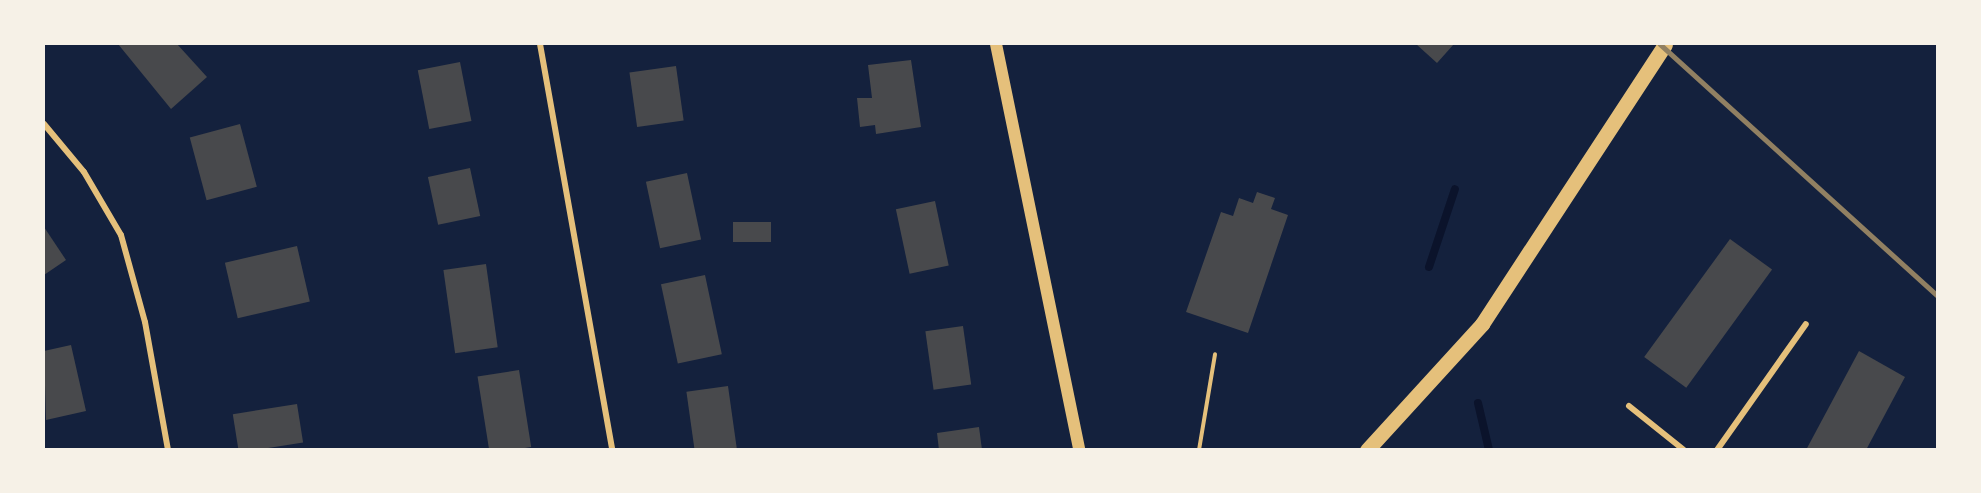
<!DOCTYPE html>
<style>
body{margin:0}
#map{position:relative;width:1981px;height:493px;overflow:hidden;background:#14213d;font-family:"DejaVu Sans",sans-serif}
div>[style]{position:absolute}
.stream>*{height:8px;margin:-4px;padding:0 4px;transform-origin:4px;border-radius:4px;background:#0b132b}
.building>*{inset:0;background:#48494c;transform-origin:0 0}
.path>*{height:4px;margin:-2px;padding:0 2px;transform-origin:2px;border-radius:2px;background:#e5c07b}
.minor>*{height:6px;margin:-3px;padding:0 3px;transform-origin:3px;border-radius:3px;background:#e5c07b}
.secondary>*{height:12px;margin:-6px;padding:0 6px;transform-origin:6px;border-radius:6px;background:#e5c07b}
.primary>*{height:15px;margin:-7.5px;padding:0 7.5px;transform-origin:7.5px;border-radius:7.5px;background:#e5c07b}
.rail>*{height:4.5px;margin:-2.25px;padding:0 2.25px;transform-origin:2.25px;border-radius:2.25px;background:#918062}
span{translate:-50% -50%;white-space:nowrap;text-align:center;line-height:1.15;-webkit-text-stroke:6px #f6f1e7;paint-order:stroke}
.frame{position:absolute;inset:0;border:45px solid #f6f1e7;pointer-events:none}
</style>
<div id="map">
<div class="stream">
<div style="left:1429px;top:267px;width:82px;rotate:-71.6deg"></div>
<div style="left:1478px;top:403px;width:48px;rotate:76.8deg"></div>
</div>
<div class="building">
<div style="clip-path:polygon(118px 44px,177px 44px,207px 77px,171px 109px)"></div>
<div style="clip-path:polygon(1416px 44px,1454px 44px,1437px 63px)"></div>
<div style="clip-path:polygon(911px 60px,921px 127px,876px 134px,875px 125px,860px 127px,857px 98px,872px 98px,868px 65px)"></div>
<div style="left:460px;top:62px;width:60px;height:43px;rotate:79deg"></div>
<div style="left:676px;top:66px;width:55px;height:47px;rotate:82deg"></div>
<div style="left:240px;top:124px;width:65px;height:52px;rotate:75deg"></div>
<div style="left:470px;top:168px;width:49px;height:43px;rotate:78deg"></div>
<div style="left:687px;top:173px;width:68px;height:42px;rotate:78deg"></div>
<div style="clip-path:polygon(1257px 192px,1275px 198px,1271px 209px,1288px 215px,1248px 333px,1186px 312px,1221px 212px,1233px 216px,1239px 198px,1253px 203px)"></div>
<div style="left:935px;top:201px;width:66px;height:40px;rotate:78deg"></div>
<div style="left:733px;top:222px;width:38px;height:20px"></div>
<div style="clip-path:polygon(44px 227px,66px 260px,44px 275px)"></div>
<div style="left:1730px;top:239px;width:52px;height:146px;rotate:36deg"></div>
<div style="left:297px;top:246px;width:57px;height:74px;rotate:77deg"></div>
<div style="left:486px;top:264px;width:84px;height:43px;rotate:82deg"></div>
<div style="left:705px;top:275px;width:81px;height:45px;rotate:78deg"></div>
<div style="left:963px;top:326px;width:59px;height:38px;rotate:82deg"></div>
<div style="clip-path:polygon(71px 345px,86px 411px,46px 420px,44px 351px)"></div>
<div style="clip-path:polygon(1859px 351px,1905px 377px,1866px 450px,1806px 450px)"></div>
<div style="left:519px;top:370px;width:78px;height:42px;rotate:81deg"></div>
<div style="left:728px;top:386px;width:65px;height:42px;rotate:82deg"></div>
<div style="left:297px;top:404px;width:39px;height:65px;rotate:81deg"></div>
<div style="clip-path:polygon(979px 427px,982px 450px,939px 450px,937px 433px)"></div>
</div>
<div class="path">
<div style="left:1199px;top:450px;width:97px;rotate:-80.5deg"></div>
</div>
<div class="minor">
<div style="left:540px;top:44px;width:412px;rotate:79.9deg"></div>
<div style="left:44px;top:124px;width:62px;rotate:50.2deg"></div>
<div style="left:84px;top:172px;width:73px;rotate:59.6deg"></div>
<div style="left:121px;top:235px;width:90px;rotate:74.6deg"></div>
<div style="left:145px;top:322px;width:130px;rotate:79.8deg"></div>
<div style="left:1629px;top:406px;width:70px;rotate:38.7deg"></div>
<div style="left:1717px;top:450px;width:154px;rotate:-54.8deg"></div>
</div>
<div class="secondary">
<div style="left:996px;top:44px;width:414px;rotate:78.4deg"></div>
</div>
<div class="primary">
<div style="left:1367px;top:450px;width:171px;rotate:-47.6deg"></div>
<div style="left:1482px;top:324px;width:334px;rotate:-56.8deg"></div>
</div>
<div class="rail">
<div style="left:1660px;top:44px;width:375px;rotate:42.2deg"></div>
</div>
<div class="frame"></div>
</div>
